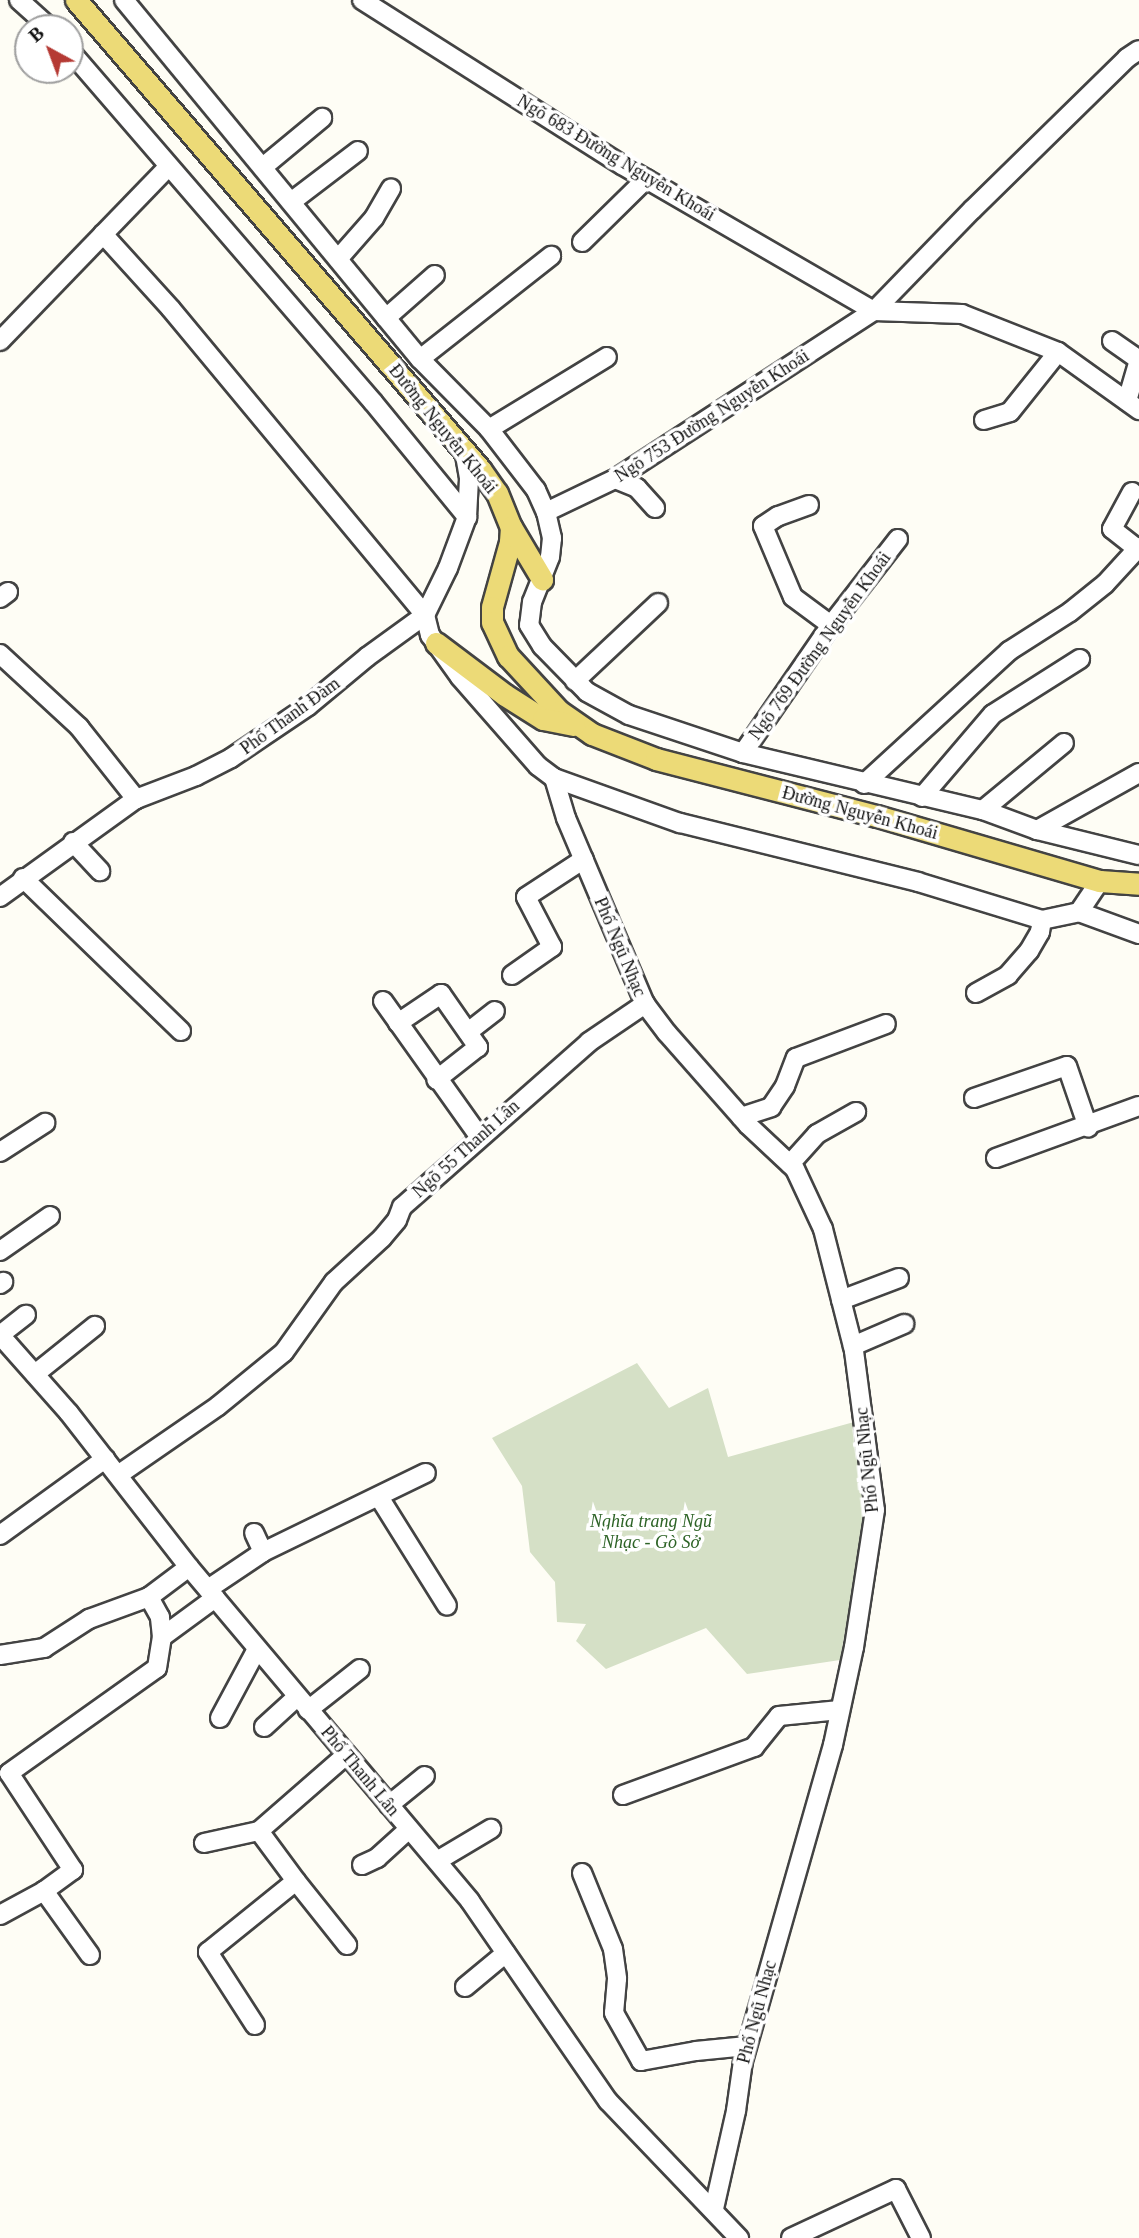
<!DOCTYPE html>
<meta charset="utf-8">
<style>
body{margin:0}
#map{position:relative;width:1139px;height:2238px;overflow:hidden;background:#fefdf5;font-family:"Times New Roman",serif}
div>[style]{position:absolute}
.cemetery>*{inset:0;background:#d5e0c6}
.roads{filter:drop-shadow(2px 0 #434343) drop-shadow(-2px 0 #434343) drop-shadow(0 2px #434343) drop-shadow(0 -2px #434343)}
.minor>*{height:18px;margin:-9px;padding:0 9px;transform-origin:9px;border-radius:9px;background:#fff}
.major>*{height:21px;margin:-10.5px;padding:0 10.5px;transform-origin:10.5px;border-radius:10.5px;background:#ecda77}
span{translate:-50% -50%;white-space:nowrap;text-align:center;line-height:1.15;-webkit-text-stroke:7px #fff;paint-order:stroke}
.street-label{font-size:18px;color:#101010}
.park-label{font-size:18px;color:#2d6326;font-style:italic}
.north{position:absolute;left:14px;top:14px;width:70px;height:70px;box-sizing:border-box;background:#fff;border:2px solid #9f9f9f;border-radius:50%;rotate:319deg;font-size:19px;font-weight:700;line-height:28px;text-align:center;color:#101010}
.north::after{content:'';display:block;margin:auto;width:24px;height:32px;background:#b53a34;clip-path:polygon(50% 0,100% 100%,50% 72%,0 100%)}
</style>
<div id="map">
<div class="cemetery">
<div style="clip-path:polygon(637px 1363px,669px 1408px,708px 1388px,728px 1457px,854px 1422px,867px 1504px,840px 1660px,747px 1674px,706px 1628px,606px 1669px,576px 1641px,586px 1624px,557px 1622px,555px 1582px,530px 1552px,522px 1486px,492px 1438px)"></div>
</div>
<div class="roads">
<div class="minor">
<div style="left:19px;top:0;width:42px;rotate:42.1deg"></div>
<div style="left:124px;top:0;width:465px;rotate:50.5deg"></div>
<div style="left:420px;top:359px;width:98px;rotate:45.4deg"></div>
<div style="left:489px;top:429px;width:77px;rotate:52.4deg"></div>
<div style="left:536px;top:490px;width:24px;rotate:66deg"></div>
<div style="left:546px;top:512px;width:27px;rotate:77deg"></div>
<div style="left:552px;top:538px;width:19px;rotate:96deg"></div>
<div style="left:550px;top:557px;width:48px;rotate:111.8deg"></div>
<div style="left:532px;top:602px;width:23px;rotate:97deg"></div>
<div style="left:529px;top:625px;width:25px;rotate:58deg"></div>
<div style="left:542px;top:646px;width:64px;rotate:45.6deg"></div>
<div style="left:587px;top:692px;width:48px;rotate:28.7deg"></div>
<div style="left:629px;top:715px;width:120px;rotate:18.4deg"></div>
<div style="left:743px;top:753px;width:247px;rotate:13.4deg"></div>
<div style="left:983px;top:810px;width:58px;rotate:20.3deg"></div>
<div style="left:1037px;top:830px;width:105px;rotate:13.8deg"></div>
<div style="left:362px;top:0;width:308px;rotate:32.4deg"></div>
<div style="left:622px;top:165px;width:291px;rotate:30.1deg"></div>
<div style="left:874px;top:311px;width:88px;rotate:2deg"></div>
<div style="left:962px;top:314px;width:103px;rotate:21.6deg"></div>
<div style="left:1058px;top:352px;width:100px;rotate:35.6deg"></div>
<div style="left:70px;top:51px;width:464px;rotate:49.2deg"></div>
<div style="left:373px;top:402px;width:149px;rotate:50.7deg"></div>
<div style="left:263px;top:167px;width:77px;rotate:-39.7deg"></div>
<div style="left:291px;top:202px;width:84px;rotate:-37.3deg"></div>
<div style="left:103px;top:234px;width:101px;rotate:47.8deg"></div>
<div style="left:171px;top:309px;width:398px;rotate:50.3deg"></div>
<div style="left:582px;top:242px;width:90px;rotate:-44.5deg"></div>
<div style="left:338px;top:259px;width:55px;rotate:-48.7deg"></div>
<div style="left:374px;top:218px;width:34px;rotate:-60deg"></div>
<div style="left:386px;top:318px;width:65px;rotate:-41.3deg"></div>
<div style="left:0;top:341px;width:242px;rotate:-46deg"></div>
<div style="left:1112px;top:341px;width:33px;rotate:35deg"></div>
<div style="left:420px;top:359px;width:167px;rotate:-38.2deg"></div>
<div style="left:1127px;top:401px;width:43px;rotate:-73.7deg"></div>
<div style="left:984px;top:420px;width:27px;rotate:-17deg"></div>
<div style="left:1010px;top:412px;width:77px;rotate:-51.3deg"></div>
<div style="left:489px;top:429px;width:138px;rotate:-31.4deg"></div>
<div style="left:615px;top:479px;width:24px;rotate:22deg"></div>
<div style="left:637px;top:488px;width:27px;rotate:48deg"></div>
<div style="left:1132px;top:492px;width:42px;rotate:118.4deg"></div>
<div style="left:1112px;top:529px;width:33px;rotate:38deg"></div>
<div style="left:809px;top:505px;width:33px;rotate:160deg"></div>
<div style="left:778px;top:516px;width:18px;rotate:146deg"></div>
<div style="left:763px;top:526px;width:77px;rotate:67.1deg"></div>
<div style="left:793px;top:597px;width:47px;rotate:36.4deg"></div>
<div style="left:546px;top:512px;width:76px;rotate:-25.6deg"></div>
<div style="left:615px;top:479px;width:309px;rotate:-33deg"></div>
<div style="left:874px;top:311px;width:141px;rotate:-45.9deg"></div>
<div style="left:972px;top:210px;width:217px;rotate:-44.4deg"></div>
<div style="left:1127px;top:58px;width:14px;rotate:-34deg"></div>
<div style="left:0;top:598px;width:10px;rotate:-37deg"></div>
<div style="left:425px;top:615px;width:21px;rotate:76deg"></div>
<div style="left:430px;top:635px;width:52px;rotate:54.5deg"></div>
<div style="left:460px;top:677px;width:118px;rotate:48.8deg"></div>
<div style="left:538px;top:766px;width:20px;rotate:37deg"></div>
<div style="left:554px;top:778px;width:134px;rotate:19.7deg"></div>
<div style="left:680px;top:823px;width:245px;rotate:13.9deg"></div>
<div style="left:918px;top:882px;width:130px;rotate:17deg"></div>
<div style="left:1042px;top:920px;width:38px;rotate:-12deg"></div>
<div style="left:1079px;top:912px;width:37px;rotate:-56deg"></div>
<div style="left:0;top:654px;width:108px;rotate:42.7deg"></div>
<div style="left:79px;top:727px;width:92px;rotate:51.6deg"></div>
<div style="left:575px;top:681px;width:114px;rotate:-43.2deg"></div>
<div style="left:743px;top:753px;width:155px;rotate:-55.5deg"></div>
<div style="left:831px;top:625px;width:109px;rotate:-52.1deg"></div>
<div style="left:554px;top:778px;width:42px;rotate:73.3deg"></div>
<div style="left:566px;top:818px;width:202px;rotate:67deg"></div>
<div style="left:645px;top:1004px;width:36px;rotate:53deg"></div>
<div style="left:667px;top:1033px;width:123px;rotate:48.6deg"></div>
<div style="left:748px;top:1125px;width:64px;rotate:43.1deg"></div>
<div style="left:795px;top:1169px;width:66px;rotate:65deg"></div>
<div style="left:823px;top:1229px;width:126px;rotate:75.7deg"></div>
<div style="left:854px;top:1351px;width:160px;rotate:82.5deg"></div>
<div style="left:875px;top:1510px;width:139px;rotate:98.7deg"></div>
<div style="left:854px;top:1647px;width:100px;rotate:102.1deg"></div>
<div style="left:833px;top:1745px;width:329px;rotate:105.9deg"></div>
<div style="left:743px;top:2061px;width:50px;rotate:98deg"></div>
<div style="left:736px;top:2111px;width:100px;rotate:102.7deg"></div>
<div style="left:864px;top:784px;width:197px;rotate:-42.5deg"></div>
<div style="left:1009px;top:651px;width:72px;rotate:-32.6deg"></div>
<div style="left:1070px;top:612px;width:45px;rotate:-38.7deg"></div>
<div style="left:1105px;top:584px;width:50px;rotate:-47.4deg"></div>
<div style="left:922px;top:797px;width:109px;rotate:-49.5deg"></div>
<div style="left:993px;top:714px;width:103px;rotate:-32.3deg"></div>
<div style="left:983px;top:810px;width:105px;rotate:-39.6deg"></div>
<div style="left:1037px;top:830px;width:117px;rotate:-29.2deg"></div>
<div style="left:73px;top:842px;width:40px;rotate:47deg"></div>
<div style="left:23px;top:878px;width:220px;rotate:44.1deg"></div>
<div style="left:0;top:897px;width:168px;rotate:-35.8deg"></div>
<div style="left:136px;top:799px;width:64px;rotate:-21deg"></div>
<div style="left:196px;top:776px;width:39px;rotate:-27deg"></div>
<div style="left:231px;top:758px;width:93px;rotate:-34deg"></div>
<div style="left:308px;top:706px;width:77px;rotate:-39.7deg"></div>
<div style="left:367px;top:657px;width:72px;rotate:-35.9deg"></div>
<div style="left:425px;top:615px;width:52px;rotate:-63.9deg"></div>
<div style="left:448px;top:568px;width:54px;rotate:-69.6deg"></div>
<div style="left:467px;top:517px;width:39px;rotate:-87deg"></div>
<div style="left:469px;top:478px;width:28px;rotate:-100deg"></div>
<div style="left:1079px;top:912px;width:64px;rotate:20.1deg"></div>
<div style="left:512px;top:975px;width:49px;rotate:-35deg"></div>
<div style="left:552px;top:947px;width:56px;rotate:-117.5deg"></div>
<div style="left:526px;top:897px;width:69px;rotate:-33.2deg"></div>
<div style="left:976px;top:993px;width:37px;rotate:-29deg"></div>
<div style="left:1008px;top:975px;width:32px;rotate:-49deg"></div>
<div style="left:1029px;top:951px;width:22px;rotate:-60deg"></div>
<div style="left:1040px;top:932px;width:12px;rotate:-81deg"></div>
<div style="left:383px;top:1001px;width:166px;rotate:54.6deg"></div>
<div style="left:398px;top:1023px;width:52px;rotate:-34deg"></div>
<div style="left:441px;top:994px;width:65px;rotate:55.1deg"></div>
<div style="left:478px;top:1047px;width:53px;rotate:141.8deg"></div>
<div style="left:468px;top:1032px;width:34px;rotate:-38deg"></div>
<div style="left:974px;top:1098px;width:98px;rotate:-19deg"></div>
<div style="left:1067px;top:1066px;width:65px;rotate:71deg"></div>
<div style="left:741px;top:1117px;width:32px;rotate:-18deg"></div>
<div style="left:771px;top:1107px;width:25px;rotate:-56deg"></div>
<div style="left:785px;top:1086px;width:30px;rotate:-69deg"></div>
<div style="left:796px;top:1058px;width:96px;rotate:-20.7deg"></div>
<div style="left:0;top:1152px;width:54px;rotate:-32.8deg"></div>
<div style="left:996px;top:1158px;width:152px;rotate:-20deg"></div>
<div style="left:790px;top:1164px;width:40px;rotate:-48deg"></div>
<div style="left:817px;top:1134px;width:45px;rotate:-29.4deg"></div>
<div style="left:0;top:1251px;width:61px;rotate:-35deg"></div>
<div style="left:0;top:1284px;width:4px;rotate:-34deg"></div>
<div style="left:841px;top:1300px;width:62px;rotate:-20.8deg"></div>
<div style="left:0;top:1335px;width:104px;rotate:48.5deg"></div>
<div style="left:69px;top:1413px;width:195px;rotate:52.1deg"></div>
<div style="left:189px;top:1567px;width:436px;rotate:49.9deg"></div>
<div style="left:470px;top:1901px;width:243px;rotate:55.4deg"></div>
<div style="left:608px;top:2101px;width:190px;rotate:46.3deg"></div>
<div style="left:0;top:1335px;width:33px;rotate:-38deg"></div>
<div style="left:853px;top:1346px;width:56px;rotate:-23.3deg"></div>
<div style="left:35px;top:1374px;width:77px;rotate:-38.7deg"></div>
<div style="left:118px;top:1475px;width:121px;rotate:-34.6deg"></div>
<div style="left:218px;top:1406px;width:85px;rotate:-39.3deg"></div>
<div style="left:284px;top:1352px;width:86px;rotate:-54.5deg"></div>
<div style="left:334px;top:1282px;width:65px;rotate:-42.5deg"></div>
<div style="left:382px;top:1238px;width:23px;rotate:-50deg"></div>
<div style="left:397px;top:1220px;width:14px;rotate:-69deg"></div>
<div style="left:402px;top:1207px;width:249px;rotate:-41.4deg"></div>
<div style="left:589px;top:1042px;width:68px;rotate:-34.2deg"></div>
<div style="left:379px;top:1497px;width:128px;rotate:58deg"></div>
<div style="left:0;top:1535px;width:130px;rotate:-35.9deg"></div>
<div style="left:263px;top:1552px;width:181px;rotate:-25.9deg"></div>
<div style="left:208px;top:1589px;width:66px;rotate:-33.9deg"></div>
<div style="left:263px;top:1552px;width:21px;rotate:-115deg"></div>
<div style="left:162px;top:1637px;width:66px;rotate:-36.3deg"></div>
<div style="left:0;top:1655px;width:45px;rotate:-9deg"></div>
<div style="left:44px;top:1648px;width:54px;rotate:-32.8deg"></div>
<div style="left:89px;top:1619px;width:64px;rotate:-20.1deg"></div>
<div style="left:149px;top:1597px;width:50px;rotate:-36.9deg"></div>
<div style="left:308px;top:1710px;width:66px;rotate:-38.3deg"></div>
<div style="left:220px;top:1718px;width:78px;rotate:-61.8deg"></div>
<div style="left:264px;top:1727px;width:45px;rotate:-42.3deg"></div>
<div style="left:623px;top:1795px;width:140px;rotate:-20.1deg"></div>
<div style="left:754px;top:1747px;width:40px;rotate:-51deg"></div>
<div style="left:779px;top:1716px;width:61px;rotate:-5.6deg"></div>
<div style="left:389px;top:1805px;width:46px;rotate:-38.9deg"></div>
<div style="left:204px;top:1843px;width:56px;rotate:-12.3deg"></div>
<div style="left:259px;top:1831px;width:116px;rotate:-41.1deg"></div>
<div style="left:437px;top:1861px;width:63px;rotate:-30.7deg"></div>
<div style="left:362px;top:1865px;width:17px;rotate:-25deg"></div>
<div style="left:377px;top:1858px;width:43px;rotate:-42.2deg"></div>
<div style="left:582px;top:1873px;width:82px;rotate:67.8deg"></div>
<div style="left:613px;top:1949px;width:30px;rotate:82deg"></div>
<div style="left:617px;top:1979px;width:34px;rotate:95deg"></div>
<div style="left:614px;top:2013px;width:55px;rotate:60.6deg"></div>
<div style="left:641px;top:2061px;width:56px;rotate:-10.3deg"></div>
<div style="left:696px;top:2051px;width:51px;rotate:-5.6deg"></div>
<div style="left:296px;top:1881px;width:82px;rotate:51.4deg"></div>
<div style="left:0;top:1915px;width:50px;rotate:-28.6deg"></div>
<div style="left:90px;top:1955px;width:79px;rotate:-125.7deg"></div>
<div style="left:44px;top:1891px;width:36px;rotate:-36deg"></div>
<div style="left:73px;top:1870px;width:116px;rotate:-123.4deg"></div>
<div style="left:9px;top:1773px;width:181px;rotate:-35.4deg"></div>
<div style="left:157px;top:1668px;width:31px;rotate:-81deg"></div>
<div style="left:162px;top:1637px;width:20px;rotate:-96deg"></div>
<div style="left:160px;top:1617px;width:23px;rotate:-119deg"></div>
<div style="left:465px;top:1987px;width:53px;rotate:-39.7deg"></div>
<div style="left:255px;top:2025px;width:87px;rotate:-122.8deg"></div>
<div style="left:208px;top:1952px;width:113px;rotate:-38.9deg"></div>
<div style="left:296px;top:1881px;width:62px;rotate:-126.5deg"></div>
<div style="left:791px;top:2238px;width:116px;rotate:-25deg"></div>
<div style="left:896px;top:2189px;width:55px;rotate:63deg"></div>
</div>
<div class="major">
<div style="left:76px;top:0;width:619px;rotate:49.26deg"></div>
<div style="left:480px;top:469px;width:29px;rotate:55deg"></div>
<div style="left:497px;top:493px;width:37px;rotate:68deg"></div>
<div style="left:511px;top:527px;width:15px;rotate:94deg"></div>
<div style="left:510px;top:542px;width:67px;rotate:105.5deg"></div>
<div style="left:492px;top:607px;width:15px;rotate:90deg"></div>
<div style="left:492px;top:622px;width:38px;rotate:65deg"></div>
<div style="left:508px;top:656px;width:75px;rotate:47.2deg"></div>
<div style="left:559px;top:711px;width:40px;rotate:34.9deg"></div>
<div style="left:592px;top:734px;width:69px;rotate:21.3deg"></div>
<div style="left:656px;top:759px;width:228px;rotate:14.5deg"></div>
<div style="left:877px;top:816px;width:232px;rotate:16.3deg"></div>
<div style="left:1100px;top:881px;width:39px;rotate:4deg"></div>
<div style="left:511px;top:527px;width:61px;rotate:59.2deg"></div>
<div style="left:436px;top:643px;width:86px;rotate:37deg"></div>
<div style="left:505px;top:695px;width:45px;rotate:32.3deg"></div>
<div style="left:543px;top:719px;width:31px;rotate:11deg"></div>
</div>
</div>
<div class="street-label">
<span style="left:616px;top:158px;rotate:31deg">Ngõ 683 Đường Nguyễn Khoái</span>
<span style="left:712px;top:416px;rotate:-33deg">Ngõ 753 Đường Nguyễn Khoái</span>
<span style="left:443px;top:429px;rotate:51deg">Đường Nguyễn Khoái</span>
<span style="left:820px;top:646px;rotate:-54deg">Ngõ 769 Đường Nguyễn Khoái</span>
<span style="left:290px;top:716px;rotate:-36deg">Phố Thanh Đàm</span>
<span style="left:860px;top:813px;rotate:15deg">Đường Nguyễn Khoái</span>
<span style="left:620px;top:947px;rotate:67deg">Phố Ngũ Nhạc</span>
<span style="left:466px;top:1149px;rotate:-42deg">Ngõ 55 Thanh Lân</span>
<span style="left:867px;top:1460px;rotate:-96deg">Phố Ngũ Nhạc</span>
<span style="left:360px;top:1771px;rotate:50deg">Phố Thanh Lân</span>
<span style="left:757px;top:2012px;rotate:-75deg">Phố Ngũ Nhạc</span>
</div>
<div class="park-label">
<span style="left:651px;top:1532px">Nghĩa trang Ngũ<br>Nhạc - Gò Sở</span>
</div>
<div class="north">B</div>
</div>
